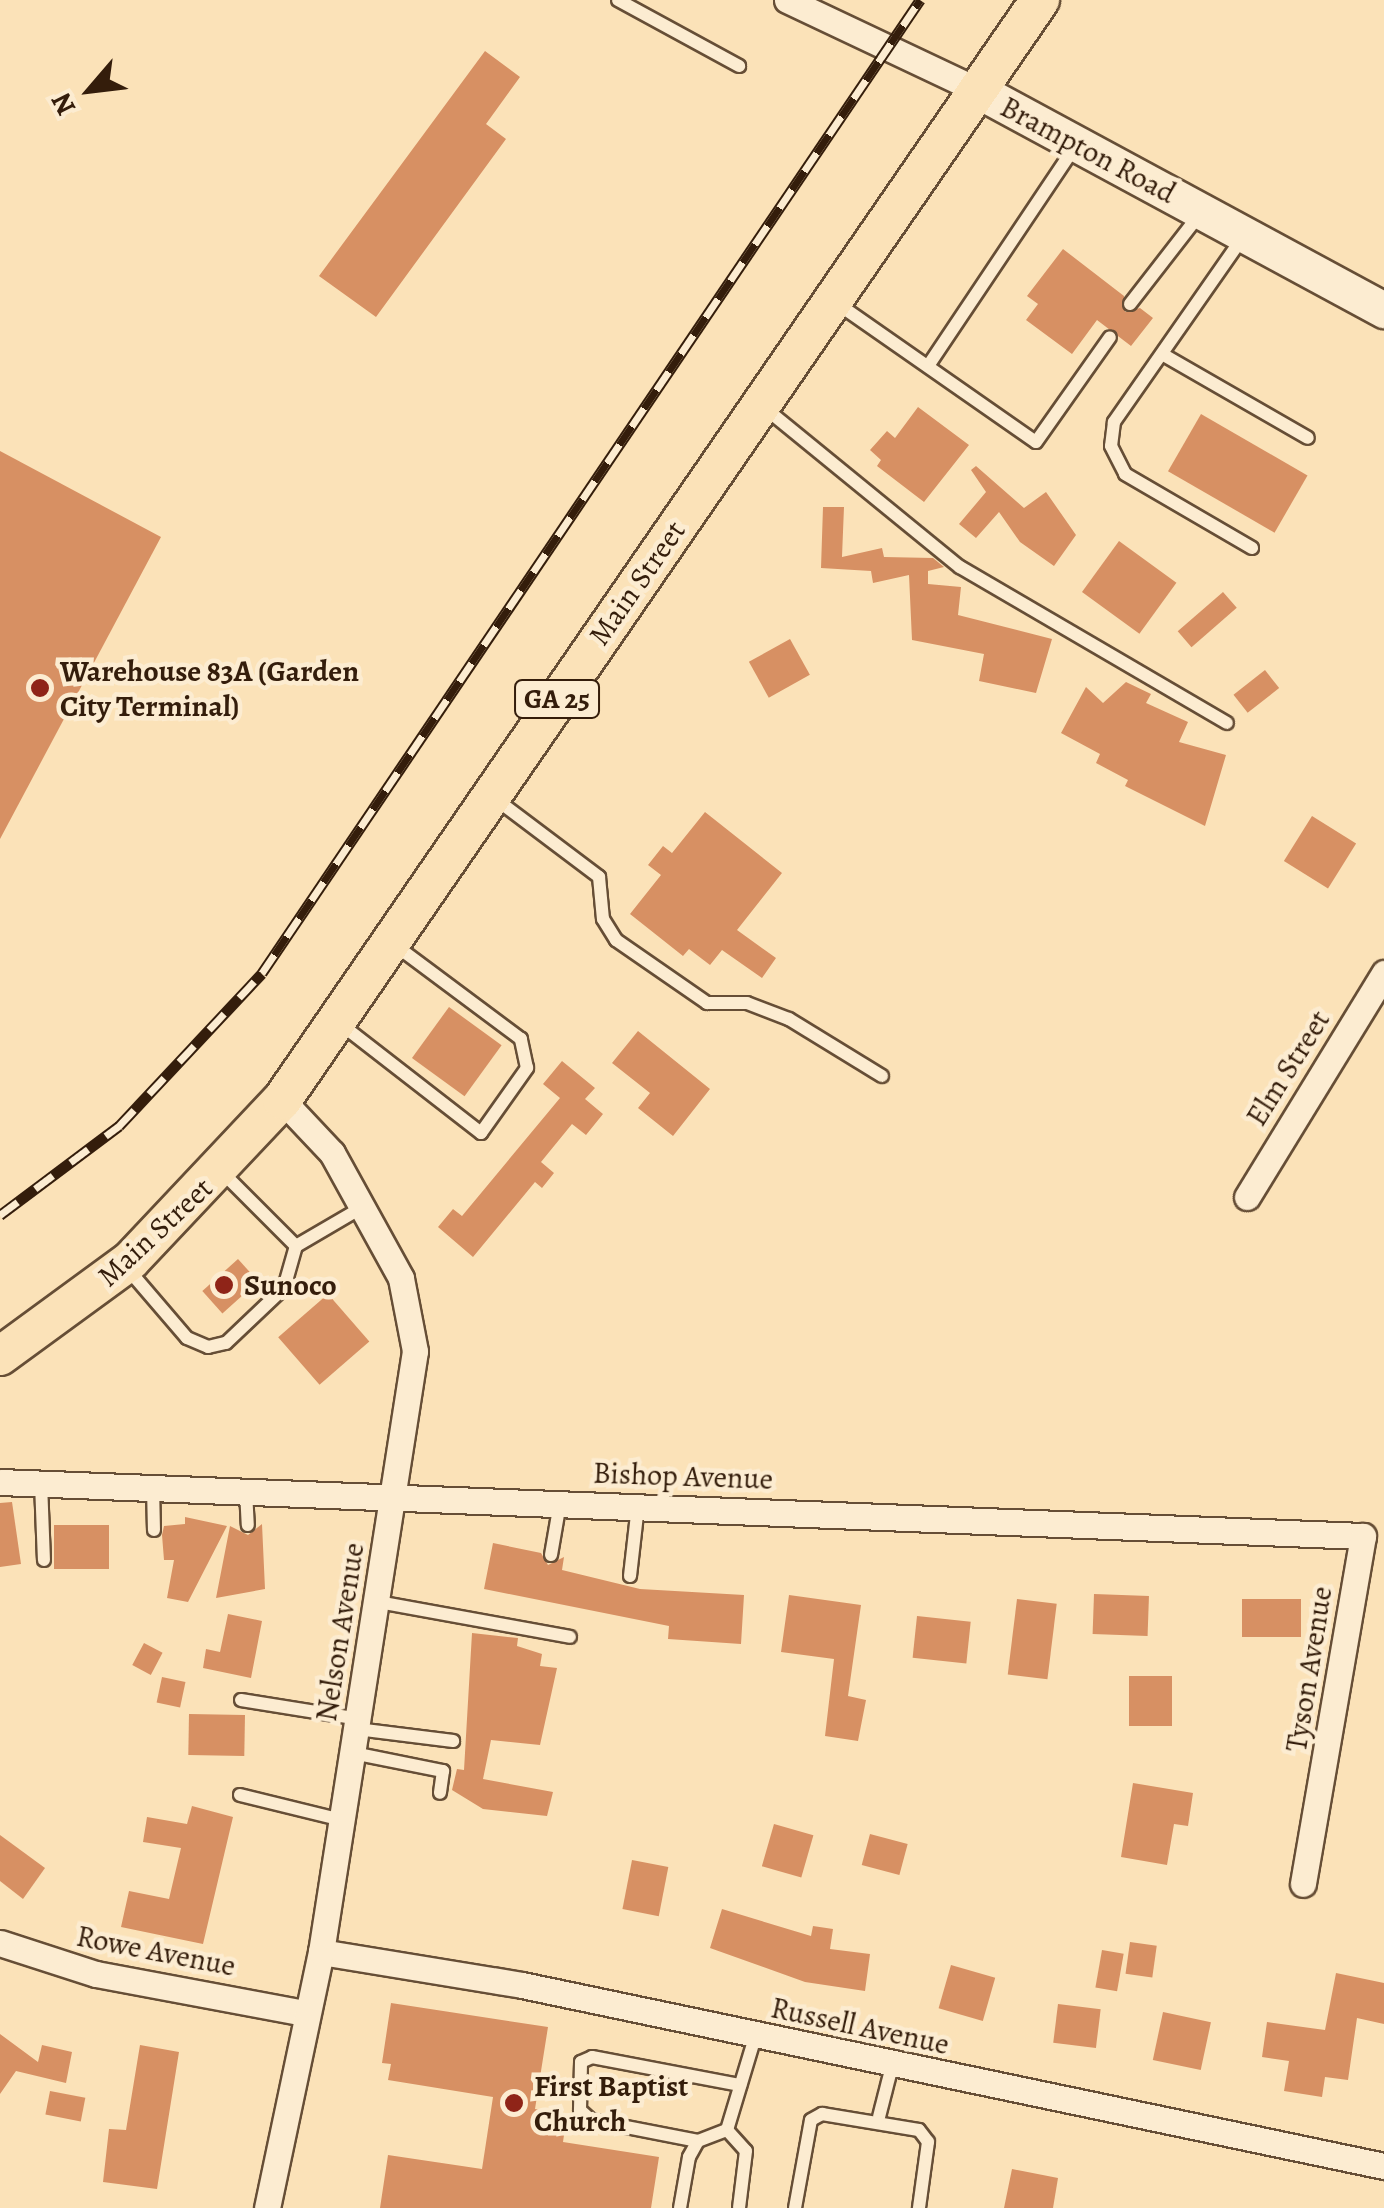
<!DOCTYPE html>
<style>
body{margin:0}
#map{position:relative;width:1384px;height:2208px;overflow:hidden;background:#fbe2b8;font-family:Alegreya,serif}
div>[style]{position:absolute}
.building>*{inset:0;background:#d79063;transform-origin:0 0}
.roads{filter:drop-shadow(2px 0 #664e36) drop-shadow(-2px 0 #664e36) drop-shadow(0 2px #664e36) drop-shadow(0 -2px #664e36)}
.lane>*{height:12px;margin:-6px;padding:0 6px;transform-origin:6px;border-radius:6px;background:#fcecd1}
.street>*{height:25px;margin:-12.5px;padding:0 12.5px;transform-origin:12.5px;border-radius:12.5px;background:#fcecd1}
.secondary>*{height:35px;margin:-17.5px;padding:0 17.5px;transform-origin:17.5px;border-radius:17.5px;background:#fcecd1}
.primary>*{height:38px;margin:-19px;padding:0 19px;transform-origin:19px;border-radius:19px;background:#fbe2b8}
.rail>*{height:11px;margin-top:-5.5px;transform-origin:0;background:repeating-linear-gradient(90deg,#fcecd1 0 22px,#341d0b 0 44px);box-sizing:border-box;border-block:2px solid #341d0b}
.dots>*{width:28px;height:28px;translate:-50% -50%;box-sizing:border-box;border:5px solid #fcecd1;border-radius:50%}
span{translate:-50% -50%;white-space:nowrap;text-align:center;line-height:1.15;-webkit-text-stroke:9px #fcecd1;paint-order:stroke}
.shield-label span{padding:2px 8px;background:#fcecd1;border:2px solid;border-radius:8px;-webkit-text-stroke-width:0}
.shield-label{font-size:28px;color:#341d0b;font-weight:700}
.street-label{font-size:30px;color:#341d0b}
.poi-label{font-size:30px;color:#341d0b;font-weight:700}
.left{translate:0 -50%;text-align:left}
.north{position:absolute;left:40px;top:40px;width:100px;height:100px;-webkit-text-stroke:8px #fcecd1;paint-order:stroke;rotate:242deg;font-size:28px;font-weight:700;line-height:40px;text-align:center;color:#341d0b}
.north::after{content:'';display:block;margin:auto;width:35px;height:45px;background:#341d0b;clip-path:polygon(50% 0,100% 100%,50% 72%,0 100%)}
</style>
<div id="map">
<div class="building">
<div style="clip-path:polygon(485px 51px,520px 77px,486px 124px,506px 139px,376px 317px,319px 276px)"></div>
<div style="clip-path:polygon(1063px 249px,1124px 296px,1125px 312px,1140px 308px,1153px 318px,1131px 346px,1097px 320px,1072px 354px,1026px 320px,1038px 304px,1027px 296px)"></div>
<div style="clip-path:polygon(918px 407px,969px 445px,924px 502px,877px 466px,881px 460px,870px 450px,887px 431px,895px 438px)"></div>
<div style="left:1201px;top:414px;width:123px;height:66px;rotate:30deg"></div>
<div style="clip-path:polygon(0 451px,161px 537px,0 839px)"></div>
<div style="clip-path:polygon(976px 466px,1024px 508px,1046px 492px,1076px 535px,1054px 566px,1020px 542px,999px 512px,976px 538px,959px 524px,986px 492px,971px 470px)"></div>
<div style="clip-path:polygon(823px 507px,844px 507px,842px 557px,882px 548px,884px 557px,933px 558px,944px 567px,928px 571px,928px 584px,961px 587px,958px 615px,1052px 639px,1036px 693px,979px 681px,984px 654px,912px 640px,909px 575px,873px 583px,871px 571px,821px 568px)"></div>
<div style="left:1119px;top:541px;width:71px;height:63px;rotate:36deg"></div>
<div style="left:1223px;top:592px;width:21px;height:60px;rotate:49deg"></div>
<div style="left:790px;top:639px;width:41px;height:47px;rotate:61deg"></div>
<div style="left:1265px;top:670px;width:23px;height:40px;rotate:52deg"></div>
<div style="clip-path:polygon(1126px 682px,1151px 694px,1146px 703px,1188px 722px,1179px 742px,1226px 755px,1205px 826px,1125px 786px,1128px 780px,1096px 763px,1100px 754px,1061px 733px,1086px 687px,1103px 703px)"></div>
<div style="clip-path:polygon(705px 812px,782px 873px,737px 930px,776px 958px,762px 978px,722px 950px,710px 965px,689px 949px,683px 956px,630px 914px,661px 875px,648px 865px,663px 846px,672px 853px)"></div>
<div style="left:1312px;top:816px;width:52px;height:53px;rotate:32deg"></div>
<div style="left:449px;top:1007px;width:65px;height:63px;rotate:36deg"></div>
<div style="clip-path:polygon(638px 1031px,710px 1089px,673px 1136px,638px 1108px,650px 1093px,612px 1063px)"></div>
<div style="clip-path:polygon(562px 1061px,595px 1088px,585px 1099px,603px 1114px,586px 1135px,572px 1124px,541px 1162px,554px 1173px,542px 1188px,535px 1182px,473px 1257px,438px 1227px,453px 1209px,462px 1216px,560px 1098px,543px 1084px)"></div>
<div style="left:238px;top:1259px;width:30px;height:48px;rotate:48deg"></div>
<div style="left:328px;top:1294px;width:63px;height:66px;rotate:49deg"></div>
<div style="clip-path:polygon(12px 1502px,21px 1564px,0 1567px,0 1503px)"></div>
<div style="clip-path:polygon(185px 1517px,227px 1526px,188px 1602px,167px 1598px,174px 1560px,164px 1560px,162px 1535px,164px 1526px,185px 1524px)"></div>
<div style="clip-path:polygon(262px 1524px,265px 1589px,216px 1598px,230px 1526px,248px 1535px)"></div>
<div style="left:109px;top:1525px;width:44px;height:55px;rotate:90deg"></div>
<div style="clip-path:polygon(493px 1543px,541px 1553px,548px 1565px,564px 1557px,562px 1570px,640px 1589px,744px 1595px,741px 1644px,668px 1639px,669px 1626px,484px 1589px)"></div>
<div style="left:1094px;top:1594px;width:55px;height:40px;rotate:2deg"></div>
<div style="clip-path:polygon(789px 1595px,861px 1605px,848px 1696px,866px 1700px,858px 1741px,825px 1736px,834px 1659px,781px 1652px)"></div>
<div style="left:1017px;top:1599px;width:40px;height:76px;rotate:7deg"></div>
<div style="left:1242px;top:1599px;width:59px;height:38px"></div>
<div style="clip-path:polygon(228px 1614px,262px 1621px,251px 1678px,203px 1668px,206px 1649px,220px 1652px)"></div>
<div style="left:917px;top:1616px;width:54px;height:42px;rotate:6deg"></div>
<div style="clip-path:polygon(472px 1633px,518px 1638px,517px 1646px,542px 1654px,540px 1666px,557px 1668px,540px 1745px,491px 1740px,483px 1779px,553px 1792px,547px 1816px,483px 1809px,452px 1790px,457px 1769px,464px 1770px)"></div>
<div style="left:144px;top:1643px;width:21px;height:25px;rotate:28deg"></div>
<div style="left:1129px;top:1676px;width:43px;height:50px"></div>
<div style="left:162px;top:1677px;width:24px;height:26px;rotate:12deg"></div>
<div style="left:189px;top:1714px;width:56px;height:41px;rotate:1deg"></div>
<div style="clip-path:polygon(1133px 1783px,1193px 1793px,1188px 1826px,1174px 1824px,1167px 1865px,1121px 1857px)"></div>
<div style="clip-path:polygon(192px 1806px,233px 1817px,203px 1944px,121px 1927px,129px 1891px,169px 1899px,181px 1848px,143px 1842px,147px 1817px,187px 1824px)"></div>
<div style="left:774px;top:1824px;width:41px;height:44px;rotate:16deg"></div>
<div style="left:870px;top:1834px;width:39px;height:32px;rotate:15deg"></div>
<div style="clip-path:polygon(0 1835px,45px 1868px,23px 1899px,0 1881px)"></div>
<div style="left:632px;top:1860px;width:37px;height:50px;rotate:11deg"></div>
<div style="clip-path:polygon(722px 1909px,811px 1936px,813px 1926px,833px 1929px,830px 1949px,870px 1954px,865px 1991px,805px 1982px,710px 1948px)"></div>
<div style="left:1130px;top:1942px;width:27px;height:32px;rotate:8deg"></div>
<div style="left:1102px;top:1950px;width:22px;height:38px;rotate:10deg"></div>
<div style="left:951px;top:1965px;width:46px;height:45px;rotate:16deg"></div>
<div style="clip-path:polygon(1336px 1973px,1384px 1983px,1384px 2024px,1357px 2018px,1348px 2080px,1325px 2077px,1322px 2097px,1284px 2091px,1289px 2061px,1262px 2057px,1267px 2022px,1325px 2030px)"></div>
<div style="clip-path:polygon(391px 2003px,548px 2027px,535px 2109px,567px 2114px,563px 2142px,659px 2157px,651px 2208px,380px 2208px,388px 2155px,482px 2169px,493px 2097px,388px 2080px,391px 2064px,382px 2063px)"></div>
<div style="left:1058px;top:2004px;width:43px;height:39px;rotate:7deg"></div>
<div style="left:1163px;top:2012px;width:49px;height:49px;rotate:12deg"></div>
<div style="clip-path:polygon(0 2034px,38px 2062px,42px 2045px,72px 2052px,66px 2083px,16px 2071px,0 2094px)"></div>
<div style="clip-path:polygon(140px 2045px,179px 2052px,157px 2189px,103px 2182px,109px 2129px,126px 2130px)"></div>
<div style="left:50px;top:2091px;width:36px;height:24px;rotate:11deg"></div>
<div style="clip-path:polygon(1012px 2169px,1058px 2178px,1053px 2208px,1004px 2208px)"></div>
</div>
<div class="roads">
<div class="lane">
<div style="left:618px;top:0;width:138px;rotate:28.6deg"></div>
<div style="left:1243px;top:237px;width:226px;rotate:124.9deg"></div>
<div style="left:1114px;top:422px;width:24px;rotate:97deg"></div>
<div style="left:1111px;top:446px;width:31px;rotate:63deg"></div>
<div style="left:1125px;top:474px;width:147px;rotate:30.2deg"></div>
<div style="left:838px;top:304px;width:241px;rotate:34.9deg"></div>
<div style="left:1036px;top:442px;width:128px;rotate:-54.8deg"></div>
<div style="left:1130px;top:304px;width:113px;rotate:-52.2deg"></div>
<div style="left:1162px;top:354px;width:168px;rotate:29.9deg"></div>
<div style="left:928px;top:366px;width:265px;rotate:-56.2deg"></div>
<div style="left:766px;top:409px;width:250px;rotate:39.2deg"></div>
<div style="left:960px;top:567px;width:309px;rotate:30.3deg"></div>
<div style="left:493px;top:797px;width:133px;rotate:37deg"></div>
<div style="left:599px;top:877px;width:42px;rotate:84.6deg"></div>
<div style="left:603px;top:919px;width:25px;rotate:58deg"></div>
<div style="left:616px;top:940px;width:111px;rotate:34.7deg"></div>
<div style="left:707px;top:1003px;width:40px"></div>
<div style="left:747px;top:1003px;width:45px;rotate:20.9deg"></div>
<div style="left:789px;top:1019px;width:109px;rotate:31.5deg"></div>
<div style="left:338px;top:1022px;width:181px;rotate:37.8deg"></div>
<div style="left:481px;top:1133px;width:80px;rotate:-54.7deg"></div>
<div style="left:527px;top:1068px;width:30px;rotate:-102deg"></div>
<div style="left:521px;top:1039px;width:161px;rotate:-143.3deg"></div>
<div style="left:220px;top:1170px;width:107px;rotate:45deg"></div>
<div style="left:296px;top:1246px;width:75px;rotate:-30.3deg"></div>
<div style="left:127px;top:1268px;width:92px;rotate:49.4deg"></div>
<div style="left:187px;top:1338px;width:23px;rotate:23deg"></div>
<div style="left:208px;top:1347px;width:18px;rotate:-13deg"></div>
<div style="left:226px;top:1343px;width:80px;rotate:-43.5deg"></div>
<div style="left:284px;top:1288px;width:44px;rotate:-74.1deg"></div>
<div style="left:41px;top:1483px;width:77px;rotate:87.8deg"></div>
<div style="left:153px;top:1487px;width:43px;rotate:88.7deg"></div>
<div style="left:246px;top:1491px;width:34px;rotate:87deg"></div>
<div style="left:551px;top:1555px;width:53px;rotate:-80.2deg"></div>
<div style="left:630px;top:1576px;width:70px;rotate:-83.5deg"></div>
<div style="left:378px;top:1602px;width:195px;rotate:10.3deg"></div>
<div style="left:241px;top:1700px;width:120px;rotate:9.1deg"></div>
<div style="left:357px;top:1729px;width:97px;rotate:7.1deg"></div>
<div style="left:353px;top:1753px;width:92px;rotate:11.3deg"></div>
<div style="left:443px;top:1771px;width:22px;rotate:98deg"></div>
<div style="left:240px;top:1795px;width:105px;rotate:13.8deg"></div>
<div style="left:879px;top:2117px;width:53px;rotate:-75.7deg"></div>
<div style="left:727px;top:2130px;width:97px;rotate:-73.2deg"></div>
<div style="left:727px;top:2130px;width:28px;rotate:48deg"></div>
<div style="left:746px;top:2151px;width:57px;rotate:97deg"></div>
<div style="left:698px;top:2141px;width:109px;rotate:-168.9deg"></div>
<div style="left:591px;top:2120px;width:15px;rotate:-138deg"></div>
<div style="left:580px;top:2110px;width:48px;rotate:-88.8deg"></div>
<div style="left:581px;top:2062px;width:12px;rotate:-24deg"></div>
<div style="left:592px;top:2057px;width:151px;rotate:10.7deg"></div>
<div style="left:680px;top:2208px;width:52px;rotate:-80deg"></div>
<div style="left:689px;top:2157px;width:18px;rotate:-61deg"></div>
<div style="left:698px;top:2141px;width:31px;rotate:-21deg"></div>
<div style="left:795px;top:2208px;width:89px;rotate:-79.7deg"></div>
<div style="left:811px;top:2120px;width:13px;rotate:-29deg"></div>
<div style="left:822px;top:2114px;width:98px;rotate:9.4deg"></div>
<div style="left:919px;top:2130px;width:15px;rotate:53deg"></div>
<div style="left:928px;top:2142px;width:67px;rotate:97.8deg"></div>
</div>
<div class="street">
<div style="left:787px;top:0;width:210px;rotate:25.3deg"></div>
<div style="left:1247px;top:1197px;width:263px;rotate:-58.5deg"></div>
<div style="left:0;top:1482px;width:1364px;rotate:2.27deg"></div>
<div style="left:1363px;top:1536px;width:353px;rotate:99.8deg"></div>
<div style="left:0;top:1943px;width:101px;rotate:17.9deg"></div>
<div style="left:96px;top:1974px;width:212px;rotate:10.6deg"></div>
<div style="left:321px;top:1952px;width:204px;rotate:9.3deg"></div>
<div style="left:522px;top:1985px;width:881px;rotate:11.86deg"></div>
<div style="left:267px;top:2208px;width:262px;rotate:-78.1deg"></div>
<div style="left:321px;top:1952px;width:608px;rotate:-81.11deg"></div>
<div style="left:415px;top:1351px;width:74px;rotate:-100.9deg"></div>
<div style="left:401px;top:1278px;width:143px;rotate:-118.9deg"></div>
<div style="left:332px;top:1153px;width:73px;rotate:-133.3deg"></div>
</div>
<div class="secondary">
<div style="left:977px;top:90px;width:463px;rotate:28.4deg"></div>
</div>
<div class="primary">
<div style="left:0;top:1356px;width:162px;rotate:-36.2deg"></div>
<div style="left:131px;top:1260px;width:220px;rotate:-46.7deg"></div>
<div style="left:282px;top:1100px;width:1336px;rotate:-55.43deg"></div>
</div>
</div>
<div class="rail">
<div style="left:0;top:1215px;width:149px;rotate:-36.8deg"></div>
<div style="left:119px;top:1126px;width:209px;rotate:-46.9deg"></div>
<div style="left:262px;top:973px;width:1175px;rotate:-55.93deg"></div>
</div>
<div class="dots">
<div style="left:40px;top:688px;background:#8f2418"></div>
<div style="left:224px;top:1285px;background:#8f2418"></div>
<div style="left:514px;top:2103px;background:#8f2418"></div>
</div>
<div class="shield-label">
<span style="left:557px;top:699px">GA 25</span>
</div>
<div class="street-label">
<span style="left:1088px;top:150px;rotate:28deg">Brampton Road</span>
<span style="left:637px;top:583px;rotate:-55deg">Main Street</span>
<span style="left:1288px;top:1068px;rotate:-58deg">Elm Street</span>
<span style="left:155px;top:1232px;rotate:-43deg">Main Street</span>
<span style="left:683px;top:1476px;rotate:2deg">Bishop Avenue</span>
<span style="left:340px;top:1632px;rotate:-81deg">Nelson Avenue</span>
<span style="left:1309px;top:1669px;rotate:-81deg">Tyson Avenue</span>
<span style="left:156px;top:1951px;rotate:11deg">Rowe Avenue</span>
<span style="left:860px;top:2026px;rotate:12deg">Russell Avenue</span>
</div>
<div class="poi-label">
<span class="left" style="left:60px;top:688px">Warehouse 83A (Garden<br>City Terminal)</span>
<span class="left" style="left:244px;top:1285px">Sunoco</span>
<span class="left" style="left:534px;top:2103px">First Baptist<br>Church</span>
</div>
<div class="north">N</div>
</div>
